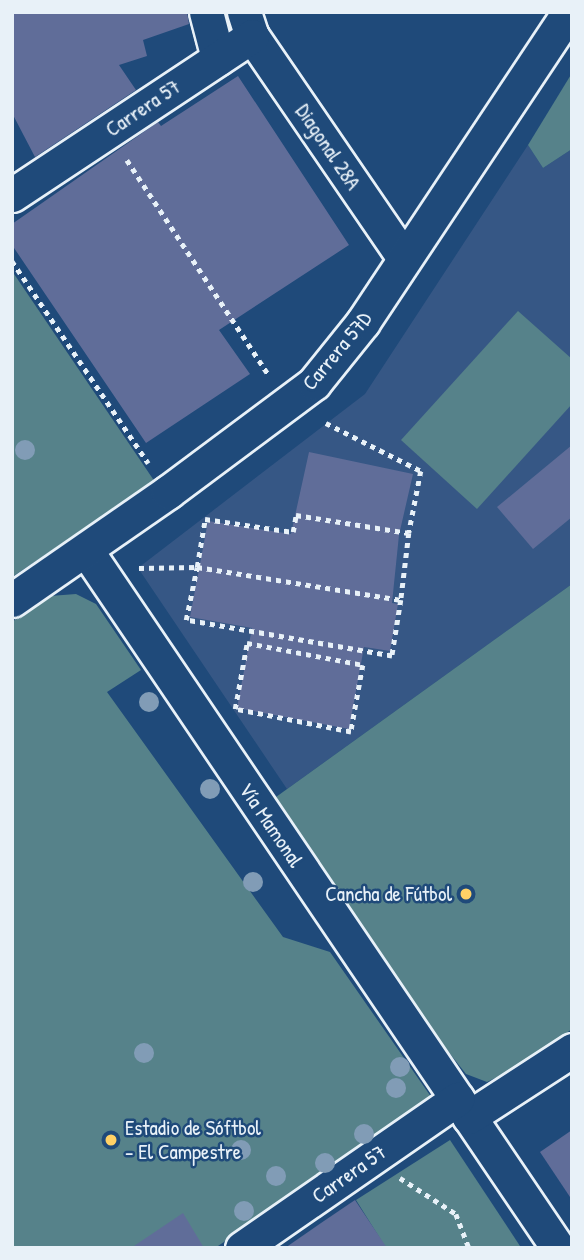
<!DOCTYPE html>
<meta charset="utf-8">
<style>
body{margin:0}
#map{position:relative;width:584px;height:1260px;overflow:hidden;background:#1f4a7a;font-family:"Patrick Hand",sans-serif}
div>[style]{position:absolute}
.built>*{inset:0;background:#365785}
.green>*{inset:0;background:#56828a}
.building>*{inset:0;background:#606d99}
.path>*{height:4.5px;margin-top:-2.25px;transform-origin:0;background:repeating-linear-gradient(90deg,#e8f1f8 0 5px,transparent 0 10px)}
.roads{filter:drop-shadow(2px 0 #e8f1f8) drop-shadow(-2px 0 #e8f1f8) drop-shadow(0 2px #e8f1f8) drop-shadow(0 -2px #e8f1f8)}
.street>*{height:33px;margin:-16.5px;padding:0 16.5px;transform-origin:16.5px;border-radius:16.5px;background:#1f4a7a}
.trees>*{width:20px;height:20px;margin:-10px;border-radius:50%;background:#819cb6}
.dots>*{width:19px;height:19px;translate:-50% -50%;box-sizing:border-box;border:4px solid #1f4a7a;border-radius:50%}
span{translate:-50% -50%;white-space:nowrap;text-align:center;line-height:1.15;-webkit-text-stroke:5px #1f4a7a;paint-order:stroke}
.street-label{font-size:21px;color:#e8f1f8}
.poi-label{font-size:21px;color:#e8f1f8}
.right{translate:-100% -50%;text-align:right}
.left{translate:0 -50%;text-align:left}
.frame{position:absolute;inset:0;border:14px solid #e8f1f8;pointer-events:none}
</style>
<div id="map">
<div class="built">
<div style="clip-path:polygon(528px 145px,543px 168px,572px 149px,572px 584px,287px 789px,138px 568px,365px 394px)"></div>
</div>
<div class="green">
<div style="clip-path:polygon(572px 73px,572px 149px,543px 168px,528px 145px)"></div>
<div style="clip-path:polygon(12px 271px,155px 482px,12px 577px)"></div>
<div style="clip-path:polygon(518px 311px,572px 359px,572px 404px,477px 509px,401px 440px)"></div>
<div style="clip-path:polygon(572px 584px,572px 1029px,518px 1067px,487px 1082px,466px 1074px,443px 1045px,276px 797px)"></div>
<div style="clip-path:polygon(76px 594px,96px 604px,141px 670px,107px 692px,283px 937px,330px 952px,434px 1101px,215px 1248px,12px 1248px,12px 622px,50px 596px)"></div>
<div style="clip-path:polygon(450px 1140px,520px 1246px,518px 1248px,386px 1248px,356px 1200px)"></div>
</div>
<div class="building">
<div style="clip-path:polygon(12px 12px,187px 12px,189px 24px,143px 40px,147px 56px,119px 65px,136px 90px,35px 157px,12px 113px)"></div>
<div style="clip-path:polygon(238px 76px,349px 245px,219px 330px,250px 374px,146px 443px,12px 245px,12px 224px,158px 122px,161px 126px)"></div>
<div style="clip-path:polygon(572px 445px,572px 517px,533px 549px,497px 507px)"></div>
<div style="clip-path:polygon(309px 452px,413px 474px,399px 535px,392px 603px,398px 604px,390px 651px,364px 647px,349px 729px,237px 708px,252px 628px,190px 617px,208px 521px,291px 534px)"></div>
<div style="clip-path:polygon(572px 1130px,572px 1200px,540px 1152px)"></div>
<div style="clip-path:polygon(355px 1200px,387px 1248px,285px 1248px,321px 1223px)"></div>
<div style="clip-path:polygon(183px 1213px,204px 1248px,131px 1248px)"></div>
</div>
<div class="path">
<div style="left:127px;top:160px;width:258px;rotate:56.6deg"></div>
<div style="left:12px;top:261px;width:244px;rotate:56deg"></div>
<div style="left:326px;top:423px;width:106px;rotate:26.8deg"></div>
<div style="left:421px;top:471px;width:63px;rotate:101deg"></div>
<div style="left:139px;top:568px;width:58px;rotate:-1deg"></div>
<div style="left:197px;top:567px;width:207px;rotate:9.2deg"></div>
<div style="left:401px;top:600px;width:57px;rotate:99.1deg"></div>
<div style="left:392px;top:656px;width:209px;rotate:-170.1deg"></div>
<div style="left:186px;top:620px;width:54px;rotate:-78.3deg"></div>
<div style="left:197px;top:567px;width:49px;rotate:-80.5deg"></div>
<div style="left:205px;top:519px;width:89px;rotate:8.4deg"></div>
<div style="left:293px;top:532px;width:17px;rotate:-80deg"></div>
<div style="left:296px;top:515px;width:114px;rotate:9.1deg"></div>
<div style="left:409px;top:533px;width:67px;rotate:96.8deg"></div>
<div style="left:247px;top:643px;width:118px;rotate:10.7deg"></div>
<div style="left:363px;top:665px;width:68px;rotate:100.2deg"></div>
<div style="left:351px;top:732px;width:118px;rotate:-168.8deg"></div>
<div style="left:235px;top:709px;width:67px;rotate:-79.7deg"></div>
<div style="left:400px;top:1178px;width:67px;rotate:32.7deg"></div>
<div style="left:456px;top:1214px;width:36px;rotate:69deg"></div>
</div>
<div class="roads">
<div class="street">
<div style="left:206px;top:12px;width:48px;rotate:75.4deg"></div>
<div style="left:244px;top:12px;width:25px;rotate:72deg"></div>
<div style="left:252px;top:36px;width:269px;rotate:55.6deg"></div>
<div style="left:12px;top:195px;width:288px;rotate:-33.5deg"></div>
<div style="left:86px;top:550px;width:843px;rotate:55.93deg"></div>
<div style="left:12px;top:600px;width:190px;rotate:-34.7deg"></div>
<div style="left:168px;top:492px;width:182px;rotate:-36.7deg"></div>
<div style="left:314px;top:383px;width:78px;rotate:-51.2deg"></div>
<div style="left:363px;top:322px;width:372px;rotate:-56.4deg"></div>
<div style="left:469px;top:1117px;width:123px;rotate:-33deg"></div>
<div style="left:242px;top:1248px;width:262px;rotate:-34.7deg"></div>
</div>
</div>
<div class="trees">
<div style="left:25px;top:450px"></div>
<div style="left:149px;top:702px"></div>
<div style="left:210px;top:789px"></div>
<div style="left:253px;top:882px"></div>
<div style="left:144px;top:1053px"></div>
<div style="left:400px;top:1067px"></div>
<div style="left:396px;top:1088px"></div>
<div style="left:364px;top:1134px"></div>
<div style="left:241px;top:1150px"></div>
<div style="left:325px;top:1163px"></div>
<div style="left:276px;top:1176px"></div>
<div style="left:244px;top:1211px"></div>
</div>
<div class="dots">
<div style="left:466px;top:894px;background:#ffd166"></div>
<div style="left:111px;top:1140px;background:#ffd166"></div>
</div>
<div class="street-label">
<span style="left:143px;top:108px;rotate:-34deg">Carrera 57</span>
<span style="left:328px;top:147px;rotate:56deg">Diagonal 28A</span>
<span style="left:337px;top:351px;rotate:-50deg">Carrera 57D</span>
<span style="left:271px;top:825px;rotate:56deg">Vía Mamonal</span>
<span style="left:349px;top:1174px;rotate:-35deg">Carrera 57</span>
</div>
<div class="poi-label">
<span class="right" style="left:452px;top:894px">Cancha de Fútbol</span>
<span class="left" style="left:125px;top:1140px">Estadio de Sóftbol<br>- El Campestre</span>
</div>
<div class="frame"></div>
</div>
